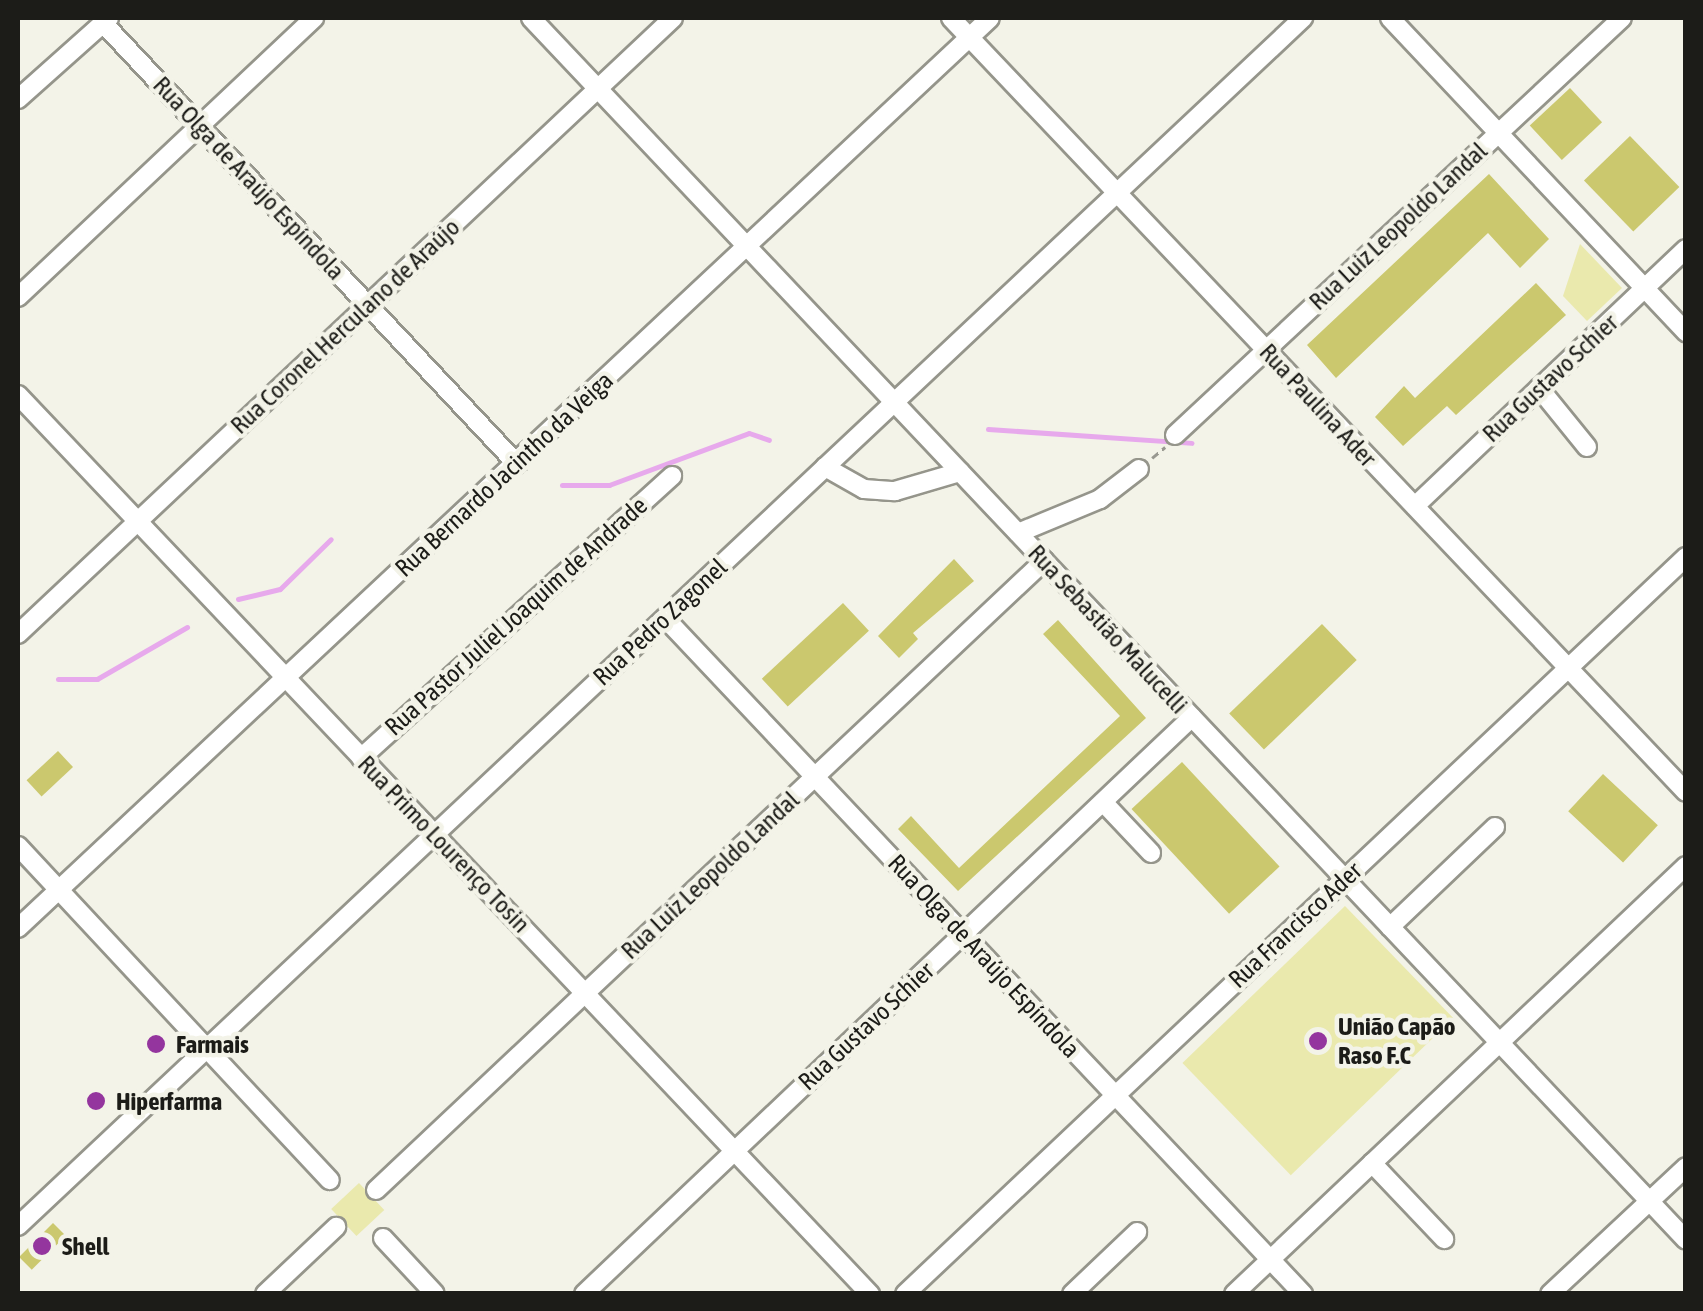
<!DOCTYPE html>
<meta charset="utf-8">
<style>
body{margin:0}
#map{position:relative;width:1703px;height:1311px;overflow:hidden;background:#f3f3e8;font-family:"Asap Condensed",sans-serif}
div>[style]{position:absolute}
.green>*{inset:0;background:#eae9ad;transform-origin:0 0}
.stream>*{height:5px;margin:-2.5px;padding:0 2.5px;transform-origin:2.5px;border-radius:2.5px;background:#e7a9ec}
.building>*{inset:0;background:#cbc86e;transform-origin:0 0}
.path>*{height:2.5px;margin-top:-1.25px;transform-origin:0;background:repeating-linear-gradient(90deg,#989890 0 8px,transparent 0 13px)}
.roads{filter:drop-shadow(2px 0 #95958b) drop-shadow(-2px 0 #95958b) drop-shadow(0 2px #95958b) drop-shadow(0 -2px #95958b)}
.minor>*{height:18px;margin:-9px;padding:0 9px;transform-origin:9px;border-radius:9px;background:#fff}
.dots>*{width:28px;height:28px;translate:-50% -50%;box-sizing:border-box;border:5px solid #f3f3e8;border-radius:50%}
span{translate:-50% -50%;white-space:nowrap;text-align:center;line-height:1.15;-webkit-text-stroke:9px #f3f3e8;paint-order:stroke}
.street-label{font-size:25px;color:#1c1c18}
.poi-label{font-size:25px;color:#1c1c18;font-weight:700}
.left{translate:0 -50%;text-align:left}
.frame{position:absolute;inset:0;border:20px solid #1c1c18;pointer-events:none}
</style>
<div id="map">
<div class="green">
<div style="clip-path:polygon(1580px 244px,1622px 288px,1587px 321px,1563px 296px)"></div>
<div style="left:1345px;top:906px;width:156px;height:226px;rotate:46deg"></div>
<div style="left:359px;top:1183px;width:37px;height:38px;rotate:47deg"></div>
</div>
<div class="stream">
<div style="left:988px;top:429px;width:204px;rotate:3.9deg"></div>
<div style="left:562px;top:485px;width:47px"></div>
<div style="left:609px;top:485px;width:149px;rotate:-20.4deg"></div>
<div style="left:749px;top:433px;width:21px;rotate:19deg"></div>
<div style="left:238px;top:599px;width:43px;rotate:-13.4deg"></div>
<div style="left:280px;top:589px;width:71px;rotate:-44.4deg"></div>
<div style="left:58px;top:679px;width:39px"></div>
<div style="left:97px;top:679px;width:104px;rotate:-30deg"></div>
</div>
<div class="building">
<div style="left:1570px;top:88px;width:47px;height:55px;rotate:47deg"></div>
<div style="left:1630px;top:136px;width:71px;height:64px;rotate:46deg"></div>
<div style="clip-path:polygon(1489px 174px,1549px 239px,1520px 268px,1488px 233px,1336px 378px,1307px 345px)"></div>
<div style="clip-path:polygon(1536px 283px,1566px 315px,1456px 415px,1447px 406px,1403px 446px,1375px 417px,1404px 386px,1415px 398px)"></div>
<div style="clip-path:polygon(954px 559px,974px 581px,913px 633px,918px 639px,899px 658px,878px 636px)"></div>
<div style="left:843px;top:603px;width:38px;height:111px;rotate:47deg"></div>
<div style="clip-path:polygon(1058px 620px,1146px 718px,958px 891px,898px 829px,911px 816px,959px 868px,1120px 716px,1043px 634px)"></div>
<div style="left:1322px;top:624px;width:50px;height:129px;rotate:46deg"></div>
<div style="left:58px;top:751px;width:22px;height:43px;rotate:47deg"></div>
<div style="left:1182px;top:762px;width:143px;height:69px;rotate:47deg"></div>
<div style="left:1603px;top:774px;width:75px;height:51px;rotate:43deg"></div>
<div style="left:53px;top:1223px;width:18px;height:48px;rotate:45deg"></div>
</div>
<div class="path">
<div style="left:1152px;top:458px;width:17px;rotate:-40deg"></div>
</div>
<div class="roads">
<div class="minor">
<div style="left:531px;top:18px;width:1681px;rotate:46.61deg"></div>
<div style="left:951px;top:18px;width:1067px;rotate:46.48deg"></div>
<div style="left:1390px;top:18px;width:432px;rotate:46.7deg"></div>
<div style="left:103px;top:23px;width:605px;rotate:46.81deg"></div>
<div style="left:18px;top:99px;width:122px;rotate:-41.7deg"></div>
<div style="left:18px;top:297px;width:407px;rotate:-43.3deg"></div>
<div style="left:1539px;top:388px;width:76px;rotate:50.9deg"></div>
<div style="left:18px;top:395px;width:1239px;rotate:46.54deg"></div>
<div style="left:1175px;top:435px;width:611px;rotate:-43.01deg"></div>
<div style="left:825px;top:467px;width:45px;rotate:29.4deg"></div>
<div style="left:864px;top:489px;width:31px;rotate:4deg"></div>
<div style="left:895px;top:491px;width:68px;rotate:-16.3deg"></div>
<div style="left:1415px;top:506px;width:373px;rotate:-43.5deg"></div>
<div style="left:1018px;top:533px;width:89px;rotate:-22.5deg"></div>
<div style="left:1100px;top:499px;width:49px;rotate:-37.6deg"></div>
<div style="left:665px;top:618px;width:930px;rotate:46.66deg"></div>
<div style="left:18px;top:634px;width:899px;rotate:-43.24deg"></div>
<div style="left:361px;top:758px;width:420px;rotate:-42.2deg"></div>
<div style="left:1103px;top:802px;width:70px;rotate:46.7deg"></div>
<div style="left:18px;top:846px;width:457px;rotate:47deg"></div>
<div style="left:1390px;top:927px;width:145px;rotate:-43.6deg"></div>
<div style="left:18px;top:928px;width:1331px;rotate:-43.11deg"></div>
<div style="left:1372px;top:1163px;width:105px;rotate:46.5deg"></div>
<div style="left:376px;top:1190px;width:918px;rotate:-43.28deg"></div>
<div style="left:18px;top:1226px;width:1764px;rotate:-43.23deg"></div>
<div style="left:383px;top:1238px;width:76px;rotate:47.1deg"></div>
<div style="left:265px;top:1294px;width:98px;rotate:-43.3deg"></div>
<div style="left:584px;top:1294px;width:838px;rotate:-43.5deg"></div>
<div style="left:905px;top:1294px;width:1074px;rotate:-43.34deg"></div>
<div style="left:1072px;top:1294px;width:90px;rotate:-43.6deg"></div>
<div style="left:1234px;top:1294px;width:622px;rotate:-43.44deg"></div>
<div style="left:1550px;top:1294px;width:186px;rotate:-43deg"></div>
</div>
</div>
<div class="dots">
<div style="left:1318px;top:1041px;background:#94359e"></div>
<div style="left:156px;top:1044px;background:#94359e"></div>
<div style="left:96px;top:1101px;background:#94359e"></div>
<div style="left:42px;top:1246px;background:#94359e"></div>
</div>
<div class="street-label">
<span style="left:249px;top:178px;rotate:47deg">Rua Olga de Araújo Espíndola</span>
<span style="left:1398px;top:226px;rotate:-43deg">Rua Luiz Leopoldo Landal</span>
<span style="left:345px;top:326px;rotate:-43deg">Rua Coronel Herculano de Araújo</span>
<span style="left:1550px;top:378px;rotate:-43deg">Rua Gustavo Schier</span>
<span style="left:1318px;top:405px;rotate:47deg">Rua Paulina Ader</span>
<span style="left:504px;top:474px;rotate:-43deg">Rua Bernardo Jacintho da Veiga</span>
<span style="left:516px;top:616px;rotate:-42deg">Rua Pastor Juliel Joaquim de Andrade</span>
<span style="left:660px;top:622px;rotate:-43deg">Rua Pedro Zagonel</span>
<span style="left:1108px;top:629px;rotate:47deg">Rua Sebastião Malucelli</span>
<span style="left:444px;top:844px;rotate:46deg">Rua Primo Lourenço Tosin</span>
<span style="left:710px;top:875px;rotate:-43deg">Rua Luiz Leopoldo Landal</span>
<span style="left:1295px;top:925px;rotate:-43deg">Rua Francisco Ader</span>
<span style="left:984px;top:956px;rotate:47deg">Rua Olga de Araújo Espíndola</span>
<span style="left:866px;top:1026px;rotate:-43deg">Rua Gustavo Schier</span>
</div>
<div class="poi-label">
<span class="left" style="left:1338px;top:1041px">União Capão<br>Raso F.C</span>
<span class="left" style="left:176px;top:1044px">Farmais</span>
<span class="left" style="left:116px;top:1101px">Hiperfarma</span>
<span class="left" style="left:62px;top:1246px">Shell</span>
</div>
<div class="frame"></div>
</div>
